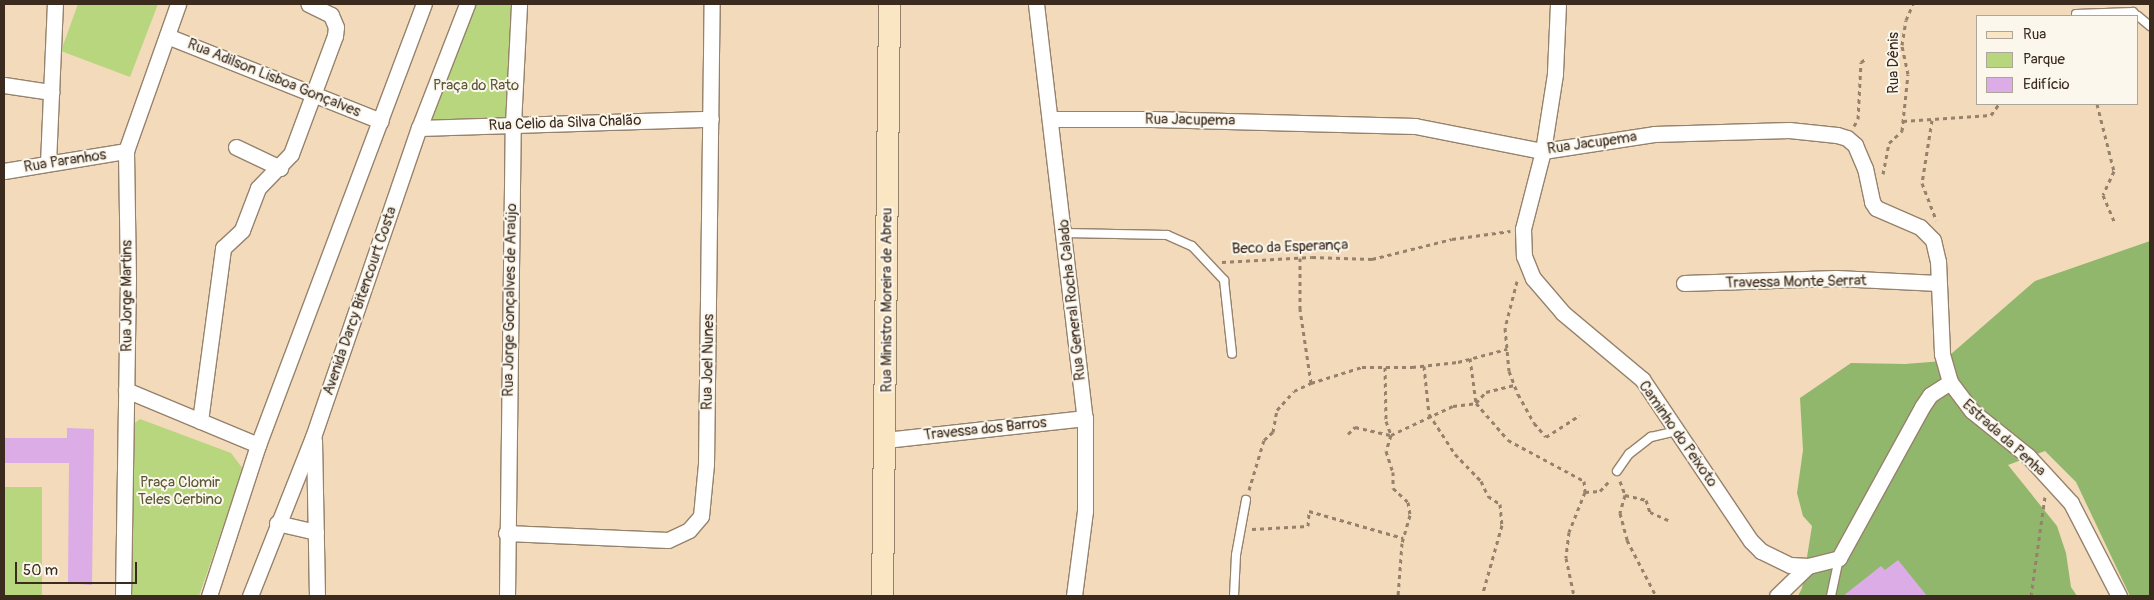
<!DOCTYPE html>
<meta charset="utf-8">
<style>
body{margin:0}
#map{position:relative;width:2154px;height:600px;overflow:hidden;background:#f2daba;font-family:Pangolin,sans-serif}
div>[style]{position:absolute}
.green>*{inset:0;background:#b7d67d;transform-origin:0 0}
.forest>*{inset:0;background:#91b76c}
.building>*{inset:0;background:#dcace6}
.path>*{height:3px;margin-top:-1.5px;transform-origin:0;background:repeating-linear-gradient(90deg,#96826c 0 4px,transparent 0 8px)}
.roads{filter:drop-shadow(1px 0 #96826c) drop-shadow(-1px 0 #96826c) drop-shadow(0 1px #96826c) drop-shadow(0 -1px #96826c)}
.lane>*{height:8px;margin:-4px;padding:0 4px;transform-origin:4px;border-radius:4px;background:#fff}
.street>*{height:15px;margin:-7.5px;padding:0 7.5px;transform-origin:7.5px;border-radius:7.5px;background:#fff}
.secondary>*{height:21px;margin:-10.5px;padding:0 10.5px;transform-origin:10.5px;border-radius:10.5px;background:#fbe6c4}
span{translate:-50% -50%;white-space:nowrap;text-align:center;line-height:1.15;-webkit-text-stroke:4px #fbf7ec;paint-order:stroke}
.street-label{font-size:15px;color:#3b2a1e}
.park-label{font-size:15px;color:#5a5536}
.frame{position:absolute;inset:0;border:5px solid #3b2a1e;pointer-events:none}
.legend{position:absolute;left:1976px;top:15px;width:162px;height:90px;box-sizing:border-box;background:#fbf7ec;border:1px solid #aea59a;margin:0;padding:6px 9px;list-style:none;font-size:15px;color:#3b2a1e}
.legend li{display:flex;align-items:center;gap:10px;height:25px}
.legend b{width:25px;border:1px solid #aea59a}
.scale{position:absolute;left:15px;top:562px;width:122px;height:22px;box-sizing:border-box;border:2px solid #3b2a1e;border-top:0;padding-left:6px;font-size:15px;line-height:18px;white-space:nowrap;color:#3b2a1e;-webkit-text-stroke:4px #fbf7ec;paint-order:stroke}
</style>
<div id="map">
<div class="green">
<div style="clip-path:polygon(78px 4px,158px 4px,130px 77px,61px 51px)"></div>
<div style="clip-path:polygon(471px 4px,515px 4px,509px 118px,424px 125px)"></div>
<div style="clip-path:polygon(140px 419px,231px 453px,243px 469px,199px 596px,128px 596px,127px 429px)"></div>
<div style="left:4px;top:487px;width:38px;height:109px"></div>
</div>
<div class="forest">
<div style="clip-path:polygon(2150px 241px,2150px 596px,2130px 596px,2076px 482px,2045px 451px,2008px 465px,2057px 526px,2066px 553px,2071px 587px,2077px 596px,1798px 596px,1802px 588px,1812px 526px,1803px 516px,1797px 493px,1803px 450px,1800px 398px,1851px 363px,1905px 364px,1943px 361px,2035px 281px)"></div>
</div>
<div class="building">
<div style="clip-path:polygon(67px 428px,94px 429px,92px 585px,68px 583px,69px 463px,4px 463px,4px 438px,67px 438px)"></div>
<div style="clip-path:polygon(1898px 560px,1927px 596px,1843px 596px,1881px 566px,1885px 570px)"></div>
</div>
<div class="path">
<div style="left:2097px;top:104px;width:69px;rotate:75.8deg"></div>
<div style="left:2114px;top:171px;width:26px;rotate:115deg"></div>
<div style="left:2103px;top:195px;width:28px;rotate:67deg"></div>
<div style="left:1932px;top:120px;width:64px;rotate:99deg"></div>
<div style="left:1922px;top:183px;width:40px;rotate:69deg"></div>
<div style="left:1903px;top:121px;width:88px;rotate:-3.9deg"></div>
<div style="left:1991px;top:115px;width:14px;rotate:-54deg"></div>
<div style="left:1854px;top:126px;width:8px;rotate:-60deg"></div>
<div style="left:1858px;top:119px;width:57px;rotate:-87deg"></div>
<div style="left:1861px;top:62px;width:6px;rotate:-31deg"></div>
<div style="left:1883px;top:174px;width:32px;rotate:-79deg"></div>
<div style="left:1889px;top:143px;width:18px;rotate:-43deg"></div>
<div style="left:1902px;top:131px;width:57px;rotate:-84deg"></div>
<div style="left:1908px;top:74px;width:30px;rotate:-102deg"></div>
<div style="left:1902px;top:45px;width:25px;rotate:-81deg"></div>
<div style="left:1906px;top:20px;width:17px;rotate:-66deg"></div>
<div style="left:1222px;top:262px;width:90px;rotate:-3.2deg"></div>
<div style="left:1312px;top:257px;width:60px;rotate:1.9deg"></div>
<div style="left:1372px;top:259px;width:82px;rotate:-14deg"></div>
<div style="left:1452px;top:239px;width:59px;rotate:-7.9deg"></div>
<div style="left:1517px;top:281px;width:49px;rotate:104.3deg"></div>
<div style="left:1505px;top:328px;width:43px;rotate:84.7deg"></div>
<div style="left:1509px;top:371px;width:25px;rotate:69deg"></div>
<div style="left:1518px;top:394px;width:33px;rotate:61deg"></div>
<div style="left:1534px;top:423px;width:18px;rotate:49deg"></div>
<div style="left:1546px;top:437px;width:40px;rotate:-32.9deg"></div>
<div style="left:1470px;top:358px;width:45px;rotate:82.4deg"></div>
<div style="left:1476px;top:403px;width:49px;rotate:49.1deg"></div>
<div style="left:1508px;top:440px;width:86px;rotate:28.3deg"></div>
<div style="left:1584px;top:481px;width:11px;rotate:85deg"></div>
<div style="left:1585px;top:492px;width:43px;rotate:111.8deg"></div>
<div style="left:1569px;top:532px;width:26px;rotate:97deg"></div>
<div style="left:1566px;top:558px;width:39px;rotate:78deg"></div>
<div style="left:1424px;top:366px;width:48px;rotate:84.1deg"></div>
<div style="left:1429px;top:414px;width:48px;rotate:57deg"></div>
<div style="left:1455px;top:454px;width:37px;rotate:46deg"></div>
<div style="left:1481px;top:481px;width:17px;rotate:65deg"></div>
<div style="left:1488px;top:496px;width:14px;rotate:34deg"></div>
<div style="left:1500px;top:504px;width:21px;rotate:85deg"></div>
<div style="left:1502px;top:525px;width:74px;rotate:105.7deg"></div>
<div style="left:1385px;top:367px;width:54px;rotate:88.9deg"></div>
<div style="left:1386px;top:421px;width:15px;rotate:70deg"></div>
<div style="left:1391px;top:435px;width:17px;rotate:107deg"></div>
<div style="left:1386px;top:451px;width:22px;rotate:72deg"></div>
<div style="left:1393px;top:472px;width:16px;rotate:90deg"></div>
<div style="left:1393px;top:488px;width:21px;rotate:43deg"></div>
<div style="left:1408px;top:502px;width:13px;rotate:81deg"></div>
<div style="left:1410px;top:515px;width:29px;rotate:106deg"></div>
<div style="left:1402px;top:543px;width:53px;rotate:94.3deg"></div>
<div style="left:1311px;top:383px;width:53px;rotate:-17.4deg"></div>
<div style="left:1362px;top:367px;width:50px"></div>
<div style="left:1412px;top:367px;width:46px;rotate:-6.2deg"></div>
<div style="left:1458px;top:362px;width:51px;rotate:-14.9deg"></div>
<div style="left:1348px;top:434px;width:10px;rotate:-45deg"></div>
<div style="left:1355px;top:427px;width:37px;rotate:13deg"></div>
<div style="left:1391px;top:435px;width:68px;rotate:-25.1deg"></div>
<div style="left:1453px;top:406px;width:23px;rotate:-7deg"></div>
<div style="left:1476px;top:403px;width:15px;rotate:-48deg"></div>
<div style="left:1486px;top:392px;width:29px;rotate:-14deg"></div>
<div style="left:1620px;top:481px;width:15px;rotate:70deg"></div>
<div style="left:1625px;top:495px;width:19px;rotate:106deg"></div>
<div style="left:1620px;top:513px;width:28px;rotate:75deg"></div>
<div style="left:1627px;top:540px;width:63px;rotate:62.6deg"></div>
<div style="left:1249px;top:490px;width:52px;rotate:-73.3deg"></div>
<div style="left:1264px;top:440px;width:12px;rotate:-42deg"></div>
<div style="left:1273px;top:432px;width:22px;rotate:-80deg"></div>
<div style="left:1277px;top:410px;width:25px;rotate:-48deg"></div>
<div style="left:1294px;top:391px;width:19px;rotate:-25deg"></div>
<div style="left:1311px;top:383px;width:75px;rotate:-98.5deg"></div>
<div style="left:1300px;top:309px;width:51px;rotate:-90deg"></div>
<div style="left:1585px;top:492px;width:15px;rotate:-4deg"></div>
<div style="left:1600px;top:491px;width:16px;rotate:-47deg"></div>
<div style="left:1625px;top:495px;width:22px;rotate:13deg"></div>
<div style="left:1646px;top:500px;width:13px;rotate:72deg"></div>
<div style="left:1650px;top:512px;width:20px;rotate:24deg"></div>
<div style="left:1252px;top:529px;width:56px;rotate:-3.1deg"></div>
<div style="left:1308px;top:526px;width:15px;rotate:-86deg"></div>
<div style="left:1309px;top:511px;width:98px;rotate:16deg"></div>
<div style="left:2031px;top:596px;width:100px;rotate:-82deg"></div>
</div>
<div class="roads">
<div class="lane">
<div style="left:2076px;top:14px;width:57px;rotate:-2deg"></div>
<div style="left:2133px;top:12px;width:6px;rotate:45deg"></div>
<div style="left:2138px;top:16px;width:16px;rotate:40deg"></div>
<div style="left:1065px;top:233px;width:102px;rotate:1.1deg"></div>
<div style="left:1167px;top:235px;width:27px;rotate:24deg"></div>
<div style="left:1192px;top:246px;width:47px;rotate:46.7deg"></div>
<div style="left:1224px;top:280px;width:74px;rotate:83.8deg"></div>
<div style="left:1617px;top:471px;width:21px;rotate:-55deg"></div>
<div style="left:1629px;top:454px;width:28px;rotate:-38deg"></div>
<div style="left:1651px;top:437px;width:26px;rotate:-13deg"></div>
<div style="left:1234px;top:596px;width:41px;rotate:-87.2deg"></div>
<div style="left:1236px;top:555px;width:56px;rotate:-79.7deg"></div>
<div style="left:1831px;top:596px;width:39px;rotate:-78deg"></div>
</div>
<div class="street">
<div style="left:1036px;top:4px;width:417px;rotate:83.3deg"></div>
<div style="left:1085px;top:418px;width:93px;rotate:90deg"></div>
<div style="left:1085px;top:511px;width:86px;rotate:97.4deg"></div>
<div style="left:1558px;top:4px;width:70px;rotate:92.5deg"></div>
<div style="left:1555px;top:74px;width:78px;rotate:98.9deg"></div>
<div style="left:1543px;top:151px;width:81px;rotate:104.4deg"></div>
<div style="left:1523px;top:229px;width:27px;rotate:88deg"></div>
<div style="left:1524px;top:256px;width:24px;rotate:68deg"></div>
<div style="left:1533px;top:278px;width:46px;rotate:49.4deg"></div>
<div style="left:1563px;top:313px;width:103px;rotate:39.9deg"></div>
<div style="left:1642px;top:379px;width:195px;rotate:56.1deg"></div>
<div style="left:1751px;top:541px;width:14px;rotate:45deg"></div>
<div style="left:1761px;top:551px;width:32px;rotate:26deg"></div>
<div style="left:1790px;top:565px;width:18px;rotate:3deg"></div>
<div style="left:1808px;top:566px;width:32px;rotate:-14deg"></div>
<div style="left:1839px;top:558px;width:172px;rotate:-61.2deg"></div>
<div style="left:1922px;top:407px;width:14px;rotate:-56deg"></div>
<div style="left:1930px;top:395px;width:24px;rotate:-33deg"></div>
<div style="left:1950px;top:382px;width:36px;rotate:53deg"></div>
<div style="left:1972px;top:411px;width:72px;rotate:38.8deg"></div>
<div style="left:2028px;top:456px;width:64px;rotate:47.5deg"></div>
<div style="left:2071px;top:503px;width:105px;rotate:62.7deg"></div>
<div style="left:167px;top:36px;width:230px;rotate:21.7deg"></div>
<div style="left:4px;top:85px;width:48px;rotate:8.5deg"></div>
<div style="left:1050px;top:119px;width:102px"></div>
<div style="left:1152px;top:119px;width:263px;rotate:1.5deg"></div>
<div style="left:1415px;top:126px;width:130px;rotate:11.1deg"></div>
<div style="left:1543px;top:151px;width:112px;rotate:-8.7deg"></div>
<div style="left:1654px;top:134px;width:135px;rotate:-1.7deg"></div>
<div style="left:1789px;top:130px;width:48px;rotate:5.9deg"></div>
<div style="left:1837px;top:135px;width:10px;rotate:17deg"></div>
<div style="left:1847px;top:138px;width:11px;rotate:41deg"></div>
<div style="left:1855px;top:145px;width:25px;rotate:67deg"></div>
<div style="left:1865px;top:168px;width:35px;rotate:78deg"></div>
<div style="left:1872px;top:202px;width:7px;rotate:56deg"></div>
<div style="left:1876px;top:208px;width:48px;rotate:23.4deg"></div>
<div style="left:1920px;top:227px;width:18px;rotate:45deg"></div>
<div style="left:1933px;top:240px;width:22px;rotate:77deg"></div>
<div style="left:1938px;top:261px;width:93px;rotate:87.5deg"></div>
<div style="left:1942px;top:354px;width:29px;rotate:74deg"></div>
<div style="left:419px;top:128px;width:292px;rotate:-1.8deg"></div>
<div style="left:236px;top:147px;width:49px;rotate:25.5deg"></div>
<div style="left:48px;top:163px;width:159px;rotate:-87.5deg"></div>
<div style="left:4px;top:171px;width:124px;rotate:-9.3deg"></div>
<div style="left:1684px;top:283px;width:152px;rotate:-1.9deg"></div>
<div style="left:1836px;top:278px;width:102px;rotate:2.8deg"></div>
<div style="left:126px;top:390px;width:143px;rotate:22.6deg"></div>
<div style="left:200px;top:421px;width:175px;rotate:-82.4deg"></div>
<div style="left:223px;top:248px;width:26px;rotate:-43deg"></div>
<div style="left:242px;top:230px;width:45px;rotate:-69.1deg"></div>
<div style="left:258px;top:188px;width:47px;rotate:-45.9deg"></div>
<div style="left:291px;top:154px;width:126px;rotate:-69.6deg"></div>
<div style="left:335px;top:36px;width:9px;rotate:-84deg"></div>
<div style="left:336px;top:27px;width:13px;rotate:-113deg"></div>
<div style="left:331px;top:15px;width:25px;rotate:-154deg"></div>
<div style="left:314px;top:440px;width:156px;rotate:88.9deg"></div>
<div style="left:886px;top:440px;width:200px;rotate:-6.3deg"></div>
<div style="left:277px;top:523px;width:40px;rotate:13deg"></div>
<div style="left:506px;top:533px;width:162px;rotate:2.5deg"></div>
<div style="left:668px;top:540px;width:23px;rotate:-25deg"></div>
<div style="left:689px;top:530px;width:18px;rotate:-49deg"></div>
<div style="left:701px;top:516px;width:52px;rotate:-84.5deg"></div>
<div style="left:706px;top:464px;width:460px;rotate:-89.3deg"></div>
<div style="left:123px;top:596px;width:317px;rotate:-89.1deg"></div>
<div style="left:128px;top:279px;width:128px;rotate:-90.9deg"></div>
<div style="left:126px;top:151px;width:156px;rotate:-70.5deg"></div>
<div style="left:209px;top:596px;width:159px;rotate:-72deg"></div>
<div style="left:258px;top:445px;width:471px;rotate:-69.4deg"></div>
<div style="left:250px;top:596px;width:171px;rotate:-68.4deg"></div>
<div style="left:313px;top:437px;width:327px;rotate:-71.1deg"></div>
<div style="left:419px;top:128px;width:133px;rotate:-68.8deg"></div>
<div style="left:507px;top:596px;width:472px;rotate:-89.3deg"></div>
<div style="left:513px;top:124px;width:120px;rotate:-87.1deg"></div>
<div style="left:1777px;top:596px;width:43px;rotate:-44.1deg"></div>
</div>
<div class="secondary">
<div style="left:882px;top:596px;width:592px;rotate:-89.32deg"></div>
</div>
</div>
<div class="street-label">
<span style="left:1894px;top:63px;rotate:-90deg">Rua Dênis</span>
<span style="left:274px;top:78px;rotate:22deg">Rua Adilson Lisboa Gonçalves</span>
<span style="left:1190px;top:120px;rotate:1deg">Rua Jacupema</span>
<span style="left:565px;top:123px;rotate:-2deg">Rua Celio da Silva Chalão</span>
<span style="left:1592px;top:143px;rotate:-8deg">Rua Jacupema</span>
<span style="left:65px;top:161px;rotate:-9deg">Rua Paranhos</span>
<span style="left:1290px;top:247px;rotate:-2deg">Beco da Esperança</span>
<span style="left:1796px;top:282px;rotate:-1deg">Travessa Monte Serrat</span>
<span style="left:127px;top:296px;rotate:-90deg">Rua Jorge Martins</span>
<span style="left:510px;top:300px;rotate:-89deg">Rua Jorge Gonçalves de Araújo</span>
<span style="left:887px;top:300px;rotate:-90deg">Rua Ministro Moreira de Abreu</span>
<span style="left:1072px;top:300px;rotate:-96deg">Rua General Rocha Calado</span>
<span style="left:360px;top:301px;rotate:-71deg">Avenida Darcy Bitencourt Costa</span>
<span style="left:708px;top:362px;rotate:-89deg">Rua Joel Nunes</span>
<span style="left:985px;top:429px;rotate:-6deg">Travessa dos Barros</span>
<span style="left:1678px;top:434px;rotate:55deg">Caminho do Peixoto</span>
<span style="left:2004px;top:438px;rotate:42deg">Estrada da Penha</span>
</div>
<div class="park-label">
<span style="left:476px;top:86px">Praça do Rato</span>
<span style="left:180px;top:491px">Praça Clomir<br>Teles Cerbino</span>
</div>
<div class="frame"></div>
<ul class="legend">
<li><b style="height:6px;background:#fbe6c4"></b>Rua</li>
<li><b style="height:14px;background:#b7d67d"></b>Parque</li>
<li><b style="height:14px;background:#dcace6"></b>Edifício</li>
</ul>
<div class="scale">50 m</div>
</div>
